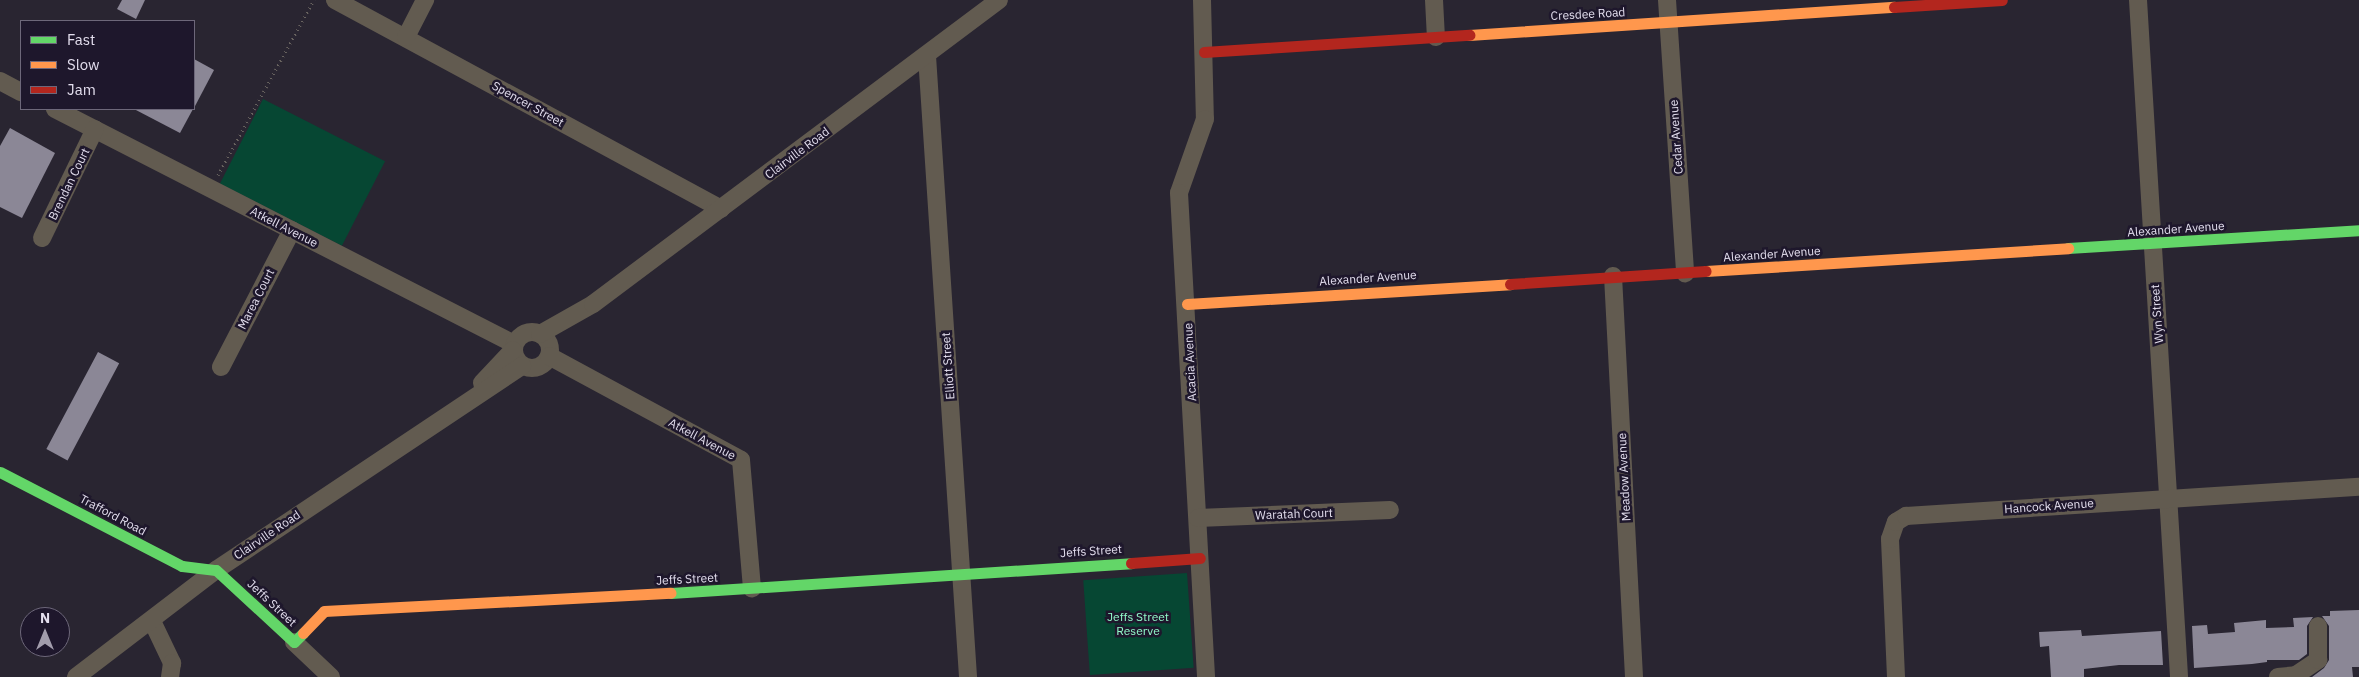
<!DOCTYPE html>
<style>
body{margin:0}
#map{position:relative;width:2359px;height:677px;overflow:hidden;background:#292531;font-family:"IBM Plex Sans",sans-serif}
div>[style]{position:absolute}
.green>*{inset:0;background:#064733;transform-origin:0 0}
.building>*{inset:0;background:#8b8796;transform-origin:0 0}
.path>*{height:3px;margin-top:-1.5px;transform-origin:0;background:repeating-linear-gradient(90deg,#68635f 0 1px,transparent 0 5px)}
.street>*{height:18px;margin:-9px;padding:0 9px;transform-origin:9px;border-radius:9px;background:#625b50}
.street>.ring{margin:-9px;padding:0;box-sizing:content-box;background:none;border:18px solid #625b50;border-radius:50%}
.fast>*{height:11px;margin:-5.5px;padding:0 5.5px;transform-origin:5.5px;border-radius:5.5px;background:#63d668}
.slow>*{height:11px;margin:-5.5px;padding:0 5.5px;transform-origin:5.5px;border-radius:5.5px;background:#ff974d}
.jam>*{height:11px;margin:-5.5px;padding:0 5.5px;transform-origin:5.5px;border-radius:5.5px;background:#b3261e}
span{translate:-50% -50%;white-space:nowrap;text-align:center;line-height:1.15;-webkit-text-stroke:5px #1e172c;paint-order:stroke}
.street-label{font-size:12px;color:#e3deee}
.park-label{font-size:12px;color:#93fbcb}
.legend{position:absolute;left:20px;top:20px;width:175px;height:90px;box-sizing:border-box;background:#1e172c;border:1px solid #6d677a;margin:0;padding:6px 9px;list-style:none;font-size:15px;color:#e3deee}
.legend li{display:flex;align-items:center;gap:10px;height:25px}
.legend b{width:25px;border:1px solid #6d677a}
.north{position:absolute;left:20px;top:607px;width:50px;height:50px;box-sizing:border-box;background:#1e172c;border:1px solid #6d677a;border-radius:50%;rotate:0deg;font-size:14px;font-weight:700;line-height:20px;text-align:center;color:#e3deee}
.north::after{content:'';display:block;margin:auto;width:18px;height:22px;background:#a29dac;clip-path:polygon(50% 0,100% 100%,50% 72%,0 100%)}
</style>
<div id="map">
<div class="green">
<div style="left:263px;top:99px;width:137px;height:95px;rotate:27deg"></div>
<div style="left:1187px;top:573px;width:95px;height:104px;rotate:86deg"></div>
</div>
<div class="building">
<div style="clip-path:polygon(122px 0,145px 0,136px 19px,117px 9px)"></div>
<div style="clip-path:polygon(194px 59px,214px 70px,194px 108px)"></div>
<div style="clip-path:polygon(134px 109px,193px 109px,180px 133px)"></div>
<div style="clip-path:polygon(10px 128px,55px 153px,22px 218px,0 207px,0 146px)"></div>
<div style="left:98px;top:352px;width:24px;height:110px;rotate:28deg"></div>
<div style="clip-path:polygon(2359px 610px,2359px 667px,2352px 667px,2353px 677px,2312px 677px,2324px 668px,2329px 660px,2329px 626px,2322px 616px,2330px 616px,2330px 611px)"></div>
<div style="clip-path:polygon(2313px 617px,2307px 626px,2307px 654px,2299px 660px,2267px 660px,2267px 662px,2252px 664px,2194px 668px,2192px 626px,2207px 625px,2208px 634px,2235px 632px,2234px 623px,2266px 620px,2266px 628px,2294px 627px,2293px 618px)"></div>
<div style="clip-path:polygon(2081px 630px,2082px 636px,2161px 631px,2163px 665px,2119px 665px,2084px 669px,2084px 677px,2051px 677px,2049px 646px,2040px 647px,2039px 632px)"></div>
</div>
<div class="path">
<div style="left:218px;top:175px;width:200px;rotate:-61.3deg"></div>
</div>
<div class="street">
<div style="left:335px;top:0;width:439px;rotate:28.4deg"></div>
<div style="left:1202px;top:0;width:119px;rotate:88.6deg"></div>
<div style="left:1205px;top:119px;width:78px;rotate:109.4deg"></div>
<div style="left:1179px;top:193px;width:485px;rotate:86.8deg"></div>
<div style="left:1434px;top:0;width:37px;rotate:87deg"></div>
<div style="left:1667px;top:0;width:274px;rotate:86.2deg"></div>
<div style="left:2138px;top:0;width:678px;rotate:86.53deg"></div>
<div style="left:406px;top:37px;width:42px;rotate:-62.8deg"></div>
<div style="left:927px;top:56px;width:622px;rotate:86.22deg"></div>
<div style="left:0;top:81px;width:24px;rotate:28deg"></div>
<div style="left:55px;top:109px;width:516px;rotate:27.11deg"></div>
<div style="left:42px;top:238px;width:121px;rotate:-64.1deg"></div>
<div style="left:1613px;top:276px;width:402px;rotate:87deg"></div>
<div class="ring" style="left:514px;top:332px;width:18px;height:18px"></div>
<div style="left:540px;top:334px;width:61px;rotate:-29.5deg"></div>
<div style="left:593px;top:304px;width:507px;rotate:-36.82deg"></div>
<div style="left:549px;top:356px;width:218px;rotate:28.4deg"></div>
<div style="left:741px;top:460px;width:129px;rotate:85.1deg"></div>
<div style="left:221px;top:367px;width:154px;rotate:-62.6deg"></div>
<div style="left:482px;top:383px;width:45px;rotate:-46.8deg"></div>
<div style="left:1198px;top:518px;width:192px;rotate:-2.4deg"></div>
<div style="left:152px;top:621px;width:47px;rotate:64.5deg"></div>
<div style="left:172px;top:663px;width:14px;rotate:98deg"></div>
<div style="left:294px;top:642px;width:51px;rotate:43.4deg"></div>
<div style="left:76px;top:677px;width:176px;rotate:-37.4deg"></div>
<div style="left:216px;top:570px;width:368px;rotate:-33.7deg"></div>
<div style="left:1896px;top:677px;width:138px;rotate:-92.5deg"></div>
<div style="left:1890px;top:539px;width:18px;rotate:-71deg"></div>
<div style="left:1896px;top:522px;width:12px;rotate:-31deg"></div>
<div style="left:1906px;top:516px;width:454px;rotate:-3.7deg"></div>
<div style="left:2278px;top:677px;width:18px;rotate:-6deg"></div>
<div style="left:2296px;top:675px;width:27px;rotate:-34deg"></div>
<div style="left:2318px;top:660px;width:34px;rotate:-90deg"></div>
</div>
<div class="fast">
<div style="left:2068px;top:248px;width:292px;rotate:-3.5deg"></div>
<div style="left:0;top:472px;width:205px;rotate:27.3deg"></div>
<div style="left:182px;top:566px;width:34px;rotate:7deg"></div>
<div style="left:216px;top:570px;width:106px;rotate:42.7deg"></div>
<div style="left:294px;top:642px;width:13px;rotate:-45deg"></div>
<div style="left:671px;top:593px;width:461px;rotate:-3.7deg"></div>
</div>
<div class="slow">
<div style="left:1469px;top:35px;width:426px;rotate:-3.8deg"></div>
<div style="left:1706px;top:271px;width:363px;rotate:-3.6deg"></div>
<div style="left:1187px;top:304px;width:324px;rotate:-3.5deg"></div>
<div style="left:303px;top:633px;width:30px;rotate:-46deg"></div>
<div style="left:324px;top:611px;width:347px;rotate:-3deg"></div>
</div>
<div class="jam">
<div style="left:1894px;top:7px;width:108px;rotate:-3.7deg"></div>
<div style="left:1204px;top:52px;width:266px;rotate:-3.7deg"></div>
<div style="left:1510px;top:284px;width:196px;rotate:-3.8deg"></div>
<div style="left:1131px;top:563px;width:69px;rotate:-4.1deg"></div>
</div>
<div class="street-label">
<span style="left:1588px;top:14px;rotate:-3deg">Cresdee Road</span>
<span style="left:528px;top:104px;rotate:29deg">Spencer Street</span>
<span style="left:1676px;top:137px;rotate:-94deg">Cedar Avenue</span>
<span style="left:797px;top:153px;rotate:-37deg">Clairville Road</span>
<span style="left:69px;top:184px;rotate:-64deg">Brendan Court</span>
<span style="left:284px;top:227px;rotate:27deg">Atkell Avenue</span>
<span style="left:2176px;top:229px;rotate:-4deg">Alexander Avenue</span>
<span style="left:1772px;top:254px;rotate:-4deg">Alexander Avenue</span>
<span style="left:1368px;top:278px;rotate:-4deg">Alexander Avenue</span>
<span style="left:256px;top:299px;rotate:-63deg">Marea Court</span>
<span style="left:2157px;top:314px;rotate:-94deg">Wyn Street</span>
<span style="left:1190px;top:362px;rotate:-93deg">Acacia Avenue</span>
<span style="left:948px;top:366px;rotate:-94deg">Elliott Street</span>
<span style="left:702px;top:439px;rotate:28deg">Atkell Avenue</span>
<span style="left:1624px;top:477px;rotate:-93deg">Meadow Avenue</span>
<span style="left:2049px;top:506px;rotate:-4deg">Hancock Avenue</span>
<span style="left:1294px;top:514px;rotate:-2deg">Waratah Court</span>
<span style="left:113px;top:515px;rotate:28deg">Trafford Road</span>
<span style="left:267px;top:535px;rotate:-34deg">Clairville Road</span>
<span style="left:1091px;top:551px;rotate:-4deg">Jeffs Street</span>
<span style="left:687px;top:579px;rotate:-3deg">Jeffs Street</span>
<span style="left:272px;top:603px;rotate:43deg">Jeffs Street</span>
</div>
<div class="park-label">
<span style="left:1138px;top:624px">Jeffs Street<br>Reserve</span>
</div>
<ul class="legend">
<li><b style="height:6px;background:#63d668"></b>Fast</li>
<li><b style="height:6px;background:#ff974d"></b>Slow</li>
<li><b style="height:6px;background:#b3261e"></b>Jam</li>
</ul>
<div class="north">N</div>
</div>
